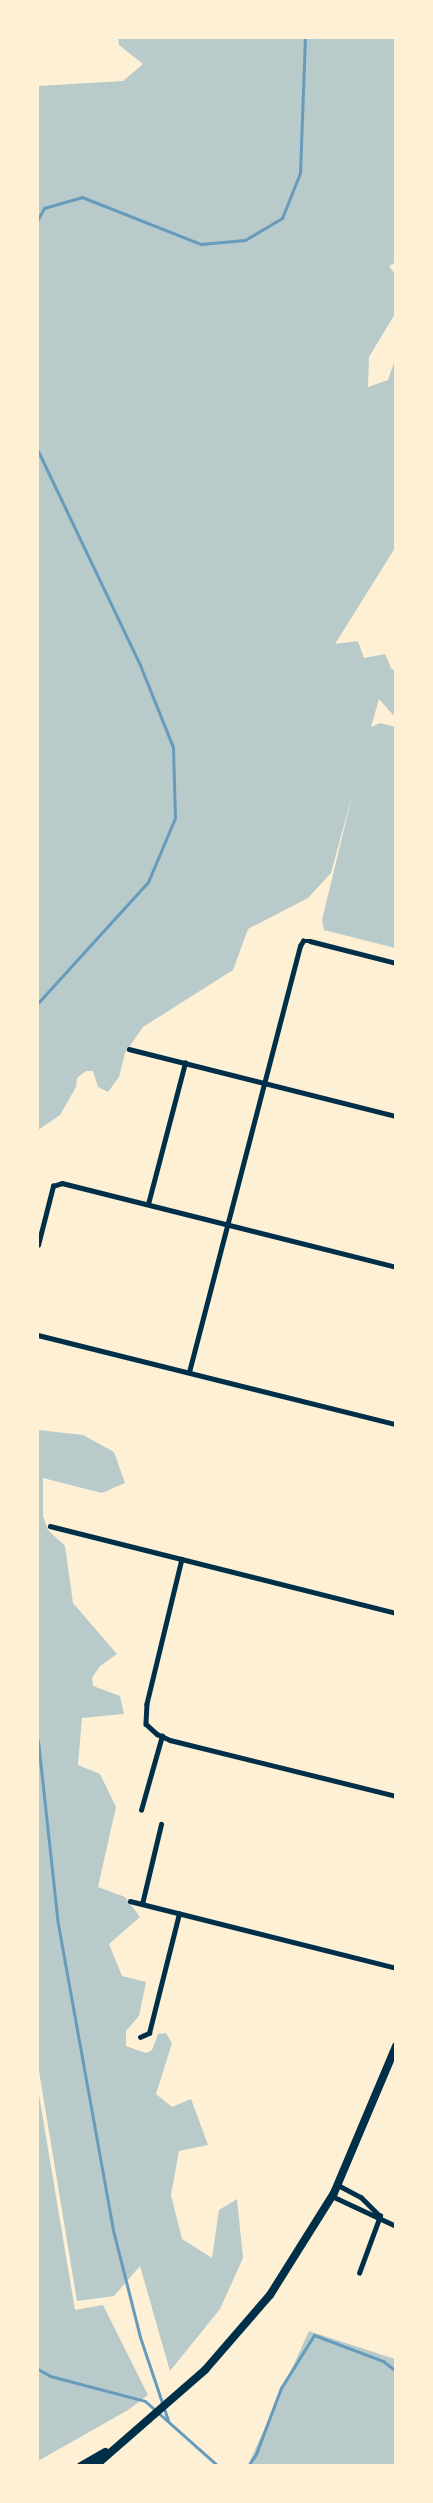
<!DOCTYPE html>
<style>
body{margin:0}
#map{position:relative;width:433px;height:2503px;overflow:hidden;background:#fdf0d5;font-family:Signika,sans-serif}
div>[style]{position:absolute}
.green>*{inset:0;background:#b9caca}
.stream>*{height:3px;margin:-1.5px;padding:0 1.5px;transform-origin:1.5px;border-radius:1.5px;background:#669bbc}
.minor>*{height:4.5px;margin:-2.25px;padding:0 2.25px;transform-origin:2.25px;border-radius:2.25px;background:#003049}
.primary>*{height:8px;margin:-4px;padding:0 4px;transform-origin:4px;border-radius:4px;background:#003049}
span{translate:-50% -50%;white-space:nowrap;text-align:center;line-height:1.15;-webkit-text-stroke:4px #fdf0d5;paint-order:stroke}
.frame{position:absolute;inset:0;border:39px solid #fdf0d5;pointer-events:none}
</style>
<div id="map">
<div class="green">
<div style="clip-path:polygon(118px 38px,395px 38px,396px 262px,389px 266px,395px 274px,395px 314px,369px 357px,368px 387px,388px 380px,395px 360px,395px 548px,335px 644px,358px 641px,364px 658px,385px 654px,392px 670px,395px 669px,395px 717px,379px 699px,371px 727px,380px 723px,395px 727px,395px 948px,324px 930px,322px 920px,353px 792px,331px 873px,308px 898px,248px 929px,233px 970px,143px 1027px,125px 1053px,119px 1077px,108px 1092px,98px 1087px,93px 1071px,86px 1071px,77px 1078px,76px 1087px,60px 1115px,38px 1130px,38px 86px,123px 81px,143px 64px,119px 45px)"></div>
<div style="clip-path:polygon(38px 1430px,83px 1435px,114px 1452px,125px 1483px,102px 1493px,43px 1478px,43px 1516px,48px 1530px,65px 1546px,73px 1603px,117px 1654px,100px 1666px,92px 1678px,93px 1686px,120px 1696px,124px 1714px,82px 1718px,78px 1765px,100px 1774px,116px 1807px,98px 1887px,125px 1897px,140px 1917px,109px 1944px,122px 1976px,146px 1982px,139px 2016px,126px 2031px,126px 2046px,146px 2053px,152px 2050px,158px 2034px,166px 2033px,172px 2043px,156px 2094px,172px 2107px,191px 2099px,208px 2145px,179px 2151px,171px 2195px,182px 2239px,212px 2258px,219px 2210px,237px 2199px,243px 2258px,220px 2309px,170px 2371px,140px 2266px,114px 2296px,77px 2301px,38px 2065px)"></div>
<div style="clip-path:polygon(38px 2089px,75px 2310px,103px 2305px,148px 2395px,128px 2410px,38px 2461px)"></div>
<div style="clip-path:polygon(309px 2331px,395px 2359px,395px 2465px,248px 2465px)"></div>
</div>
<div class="stream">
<div style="left:38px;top:219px;width:13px;rotate:-61deg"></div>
<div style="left:44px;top:208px;width:40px;rotate:-16deg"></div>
<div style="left:82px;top:197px;width:128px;rotate:21.6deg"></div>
<div style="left:201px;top:244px;width:44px;rotate:-5.2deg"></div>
<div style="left:245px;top:240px;width:43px;rotate:-30.7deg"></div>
<div style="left:282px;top:218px;width:48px;rotate:-68.2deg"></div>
<div style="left:300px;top:173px;width:135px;rotate:-87.9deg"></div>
<div style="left:38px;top:451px;width:237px;rotate:64.5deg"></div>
<div style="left:140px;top:665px;width:88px;rotate:68.1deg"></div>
<div style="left:173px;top:747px;width:71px;rotate:88.4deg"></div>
<div style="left:175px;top:818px;width:69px;rotate:112.9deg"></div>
<div style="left:148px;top:882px;width:164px;rotate:132.3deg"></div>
<div style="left:38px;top:1741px;width:184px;rotate:83.8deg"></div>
<div style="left:58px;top:1924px;width:315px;rotate:79.8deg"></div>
<div style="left:114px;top:2234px;width:106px;rotate:75.8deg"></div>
<div style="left:140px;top:2337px;width:88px;rotate:71.4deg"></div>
<div style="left:38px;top:2369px;width:14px;rotate:30deg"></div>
<div style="left:50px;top:2376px;width:98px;rotate:14.7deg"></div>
<div style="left:145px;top:2401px;width:98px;rotate:41.7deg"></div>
<div style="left:248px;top:2466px;width:14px;rotate:-56deg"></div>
<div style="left:256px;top:2454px;width:71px;rotate:-69.3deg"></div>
<div style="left:281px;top:2388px;width:62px;rotate:-58.1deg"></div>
<div style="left:314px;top:2335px;width:74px;rotate:20.6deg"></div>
<div style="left:383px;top:2361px;width:16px;rotate:38deg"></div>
</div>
<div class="minor">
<div style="left:129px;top:1049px;width:275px;rotate:14.1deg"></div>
<div style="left:148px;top:1204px;width:146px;rotate:-75.3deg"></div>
<div style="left:38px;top:1245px;width:61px;rotate:-75.7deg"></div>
<div style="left:53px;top:1186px;width:9px;rotate:-18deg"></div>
<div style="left:62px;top:1183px;width:344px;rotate:14.1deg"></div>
<div style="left:38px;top:1335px;width:369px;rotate:14deg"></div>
<div style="left:189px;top:1372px;width:440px;rotate:-75.4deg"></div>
<div style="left:300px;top:946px;width:6px;rotate:-59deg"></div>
<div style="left:303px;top:941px;width:7px"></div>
<div style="left:310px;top:941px;width:89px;rotate:14.3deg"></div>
<div style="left:50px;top:1526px;width:357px;rotate:14.1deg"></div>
<div style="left:182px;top:1559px;width:149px;rotate:103.6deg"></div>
<div style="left:147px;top:1704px;width:20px;rotate:93deg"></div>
<div style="left:146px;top:1724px;width:15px;rotate:42deg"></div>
<div style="left:157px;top:1734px;width:14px;rotate:25deg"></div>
<div style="left:170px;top:1740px;width:233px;rotate:13.9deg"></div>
<div style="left:141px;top:1810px;width:77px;rotate:-74.2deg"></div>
<div style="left:130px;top:1901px;width:274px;rotate:14.1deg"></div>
<div style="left:142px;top:1904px;width:82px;rotate:-76.6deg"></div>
<div style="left:140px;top:2037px;width:10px;rotate:-24deg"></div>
<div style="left:149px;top:2033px;width:123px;rotate:-75.9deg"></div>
<div style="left:338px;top:2185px;width:26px;rotate:28deg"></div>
<div style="left:361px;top:2197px;width:25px;rotate:45deg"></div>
<div style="left:332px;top:2196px;width:71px;rotate:25.1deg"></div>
<div style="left:359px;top:2273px;width:61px;rotate:-69.8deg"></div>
</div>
<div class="primary">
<div style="left:81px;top:2466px;width:28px;rotate:-30deg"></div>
<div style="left:95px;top:2466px;width:146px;rotate:-41.1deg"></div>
<div style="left:205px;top:2370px;width:99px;rotate:-49.1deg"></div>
<div style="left:270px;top:2295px;width:120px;rotate:-57.9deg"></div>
<div style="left:334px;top:2193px;width:160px;rotate:-67.1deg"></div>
</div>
<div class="frame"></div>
</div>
